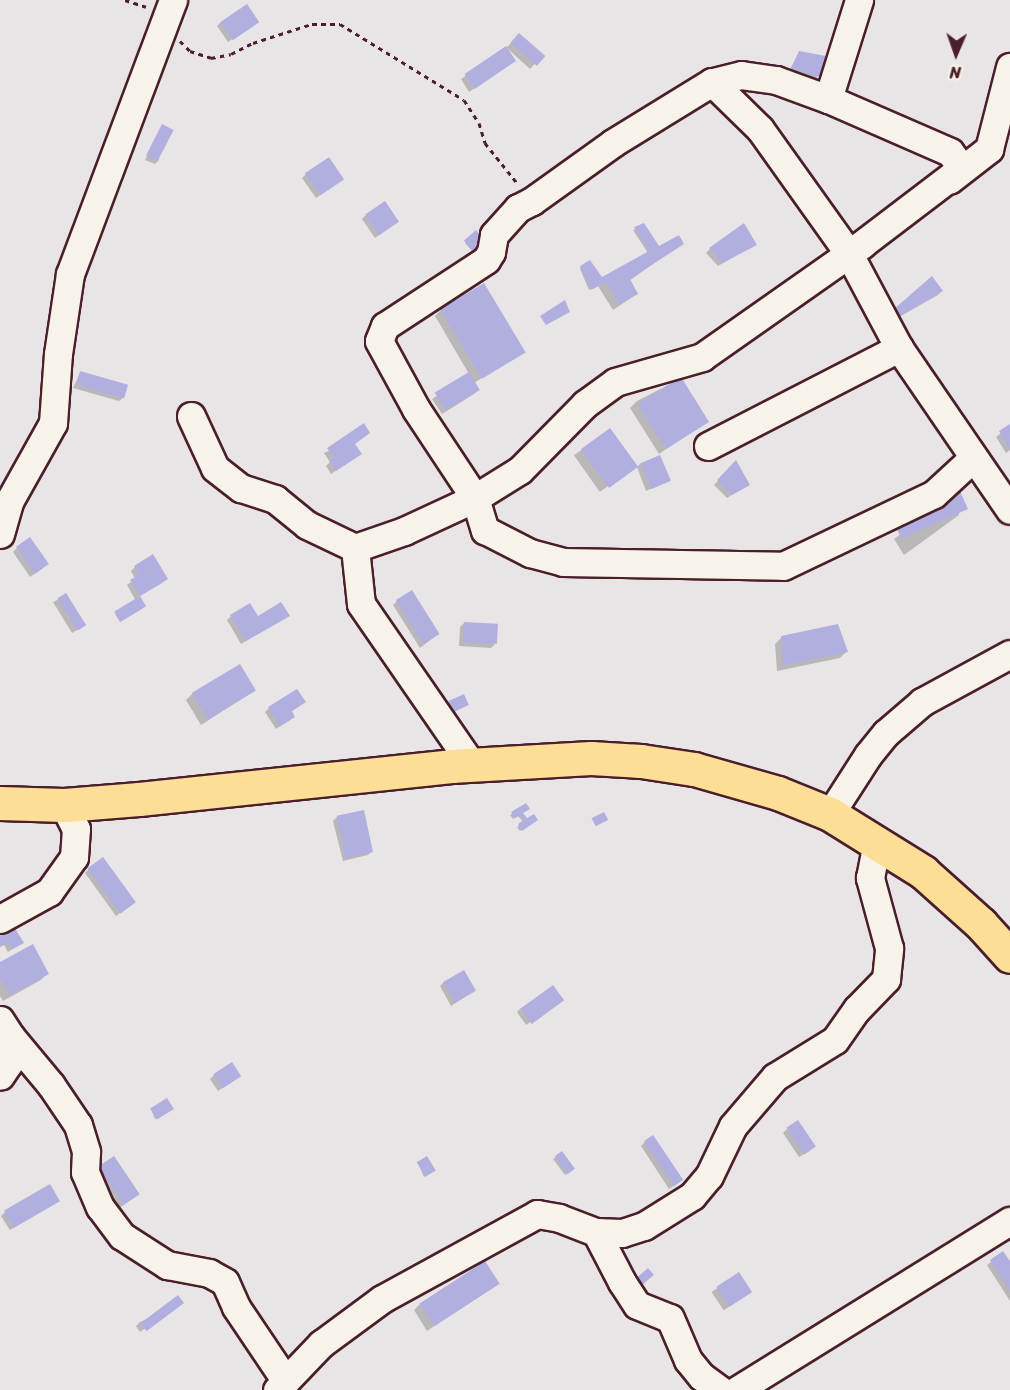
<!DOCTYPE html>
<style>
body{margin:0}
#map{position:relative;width:1010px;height:1390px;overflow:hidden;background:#e9e5e6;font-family:Sriracha,sans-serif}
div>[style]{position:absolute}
.shadow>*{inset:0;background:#0003;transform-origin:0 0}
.building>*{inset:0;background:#b0afe0;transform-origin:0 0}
.path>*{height:3px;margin-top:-1.5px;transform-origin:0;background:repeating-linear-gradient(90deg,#4a1f2b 0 4.5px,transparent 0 9px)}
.roads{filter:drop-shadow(2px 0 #4a1f2b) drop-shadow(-2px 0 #4a1f2b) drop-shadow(0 2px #4a1f2b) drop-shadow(0 -2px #4a1f2b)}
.minor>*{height:27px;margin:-13.5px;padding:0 13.5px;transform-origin:13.5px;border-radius:13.5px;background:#f7f3e8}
.major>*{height:33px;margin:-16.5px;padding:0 16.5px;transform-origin:16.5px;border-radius:16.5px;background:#fdde96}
span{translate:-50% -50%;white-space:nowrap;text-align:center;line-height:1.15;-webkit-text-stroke:4.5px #f7f3e8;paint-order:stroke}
.north{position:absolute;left:926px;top:24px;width:60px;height:60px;-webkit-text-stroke:4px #f7f3e8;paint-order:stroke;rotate:182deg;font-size:16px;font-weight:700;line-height:24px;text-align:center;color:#4a1f2b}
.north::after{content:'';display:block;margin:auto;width:21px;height:27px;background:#4a1f2b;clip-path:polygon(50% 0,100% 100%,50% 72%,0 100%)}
</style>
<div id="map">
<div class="shadow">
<div style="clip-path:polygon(221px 22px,257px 22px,228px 42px,217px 26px)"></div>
<div style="clip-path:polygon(519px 35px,542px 56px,530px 69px,507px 48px,514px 61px,469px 92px,461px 79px,507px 47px)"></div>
<div style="clip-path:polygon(800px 53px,818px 76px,814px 80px,788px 72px)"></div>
<div style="clip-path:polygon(162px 126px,159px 160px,155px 164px,145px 160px)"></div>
<div style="clip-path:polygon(306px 174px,343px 179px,316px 198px,302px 178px)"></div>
<div style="clip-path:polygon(366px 215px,397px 222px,375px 238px,362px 219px)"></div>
<div style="clip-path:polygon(643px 225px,652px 250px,682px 243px,629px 281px,637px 294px,613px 310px,598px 286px,589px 290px,580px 269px,581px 267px,602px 280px,648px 253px,633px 230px)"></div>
<div style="clip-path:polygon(476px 233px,478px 258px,465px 243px)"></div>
<div style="clip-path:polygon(755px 245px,718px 266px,706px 253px,710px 249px)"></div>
<div style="clip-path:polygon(941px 291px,938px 295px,892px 321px,895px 311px)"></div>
<div style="clip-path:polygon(441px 310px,524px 351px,474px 383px,478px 390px,474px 394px,442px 414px,432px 399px,469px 374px,435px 316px)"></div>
<div style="clip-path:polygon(80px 373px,124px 397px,119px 401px,73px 388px)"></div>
<div style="clip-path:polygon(680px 379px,707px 422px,659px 454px,630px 408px,637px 401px)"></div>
<div style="clip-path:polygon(1010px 426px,1010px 450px,1006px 453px,996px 437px)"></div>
<div style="left:610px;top:430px;width:45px;height:44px;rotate:55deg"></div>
<div style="clip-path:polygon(368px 433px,353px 445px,360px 454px,331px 474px,326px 466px,330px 462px,324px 453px)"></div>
<div style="clip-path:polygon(641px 463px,669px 481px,646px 491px,637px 467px)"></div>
<div style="clip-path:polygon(736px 463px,749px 484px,727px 498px,714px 485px)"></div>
<div style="clip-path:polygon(959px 492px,959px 515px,904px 555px,894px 539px)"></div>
<div style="clip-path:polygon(17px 548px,43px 568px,30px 577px,13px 552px)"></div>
<div style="clip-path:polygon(135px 567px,162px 583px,138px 597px,143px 608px,120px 622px,115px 614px,136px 601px,127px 585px,135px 579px,131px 571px)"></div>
<div style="left:65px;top:595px;width:36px;height:14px;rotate:58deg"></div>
<div style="clip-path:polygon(397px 601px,438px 634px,420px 648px,393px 605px)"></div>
<div style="clip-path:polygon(231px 616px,257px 618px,288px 616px,241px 644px,227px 620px)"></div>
<div style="clip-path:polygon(464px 623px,495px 644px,491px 648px,459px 646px,460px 627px)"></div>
<div style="clip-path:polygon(782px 637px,846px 652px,840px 658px,777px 671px,775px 644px)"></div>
<div style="clip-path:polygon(254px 691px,201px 725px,186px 700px,193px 693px)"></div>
<div style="clip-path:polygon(463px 696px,465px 706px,452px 713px,448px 704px)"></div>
<div style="clip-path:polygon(304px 702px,291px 712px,294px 717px,289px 721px,276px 729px,265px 712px,269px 708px)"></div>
<div style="clip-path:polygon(525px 805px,522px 813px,526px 820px,534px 822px,520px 831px,517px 827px,523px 822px,518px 816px,513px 819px,510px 815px)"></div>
<div style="clip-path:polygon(337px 817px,372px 851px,368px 855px,343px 861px,333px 821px)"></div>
<div style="clip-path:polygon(89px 869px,130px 906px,116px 916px,85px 873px)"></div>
<div style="clip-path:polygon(0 934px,22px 943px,8px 952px,4px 945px,0 947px)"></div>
<div style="clip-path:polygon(0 964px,47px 973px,41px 980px,3px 1001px,0 996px)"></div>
<div style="clip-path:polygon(444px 982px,474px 991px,451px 1006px,440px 986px)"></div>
<div style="clip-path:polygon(558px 1004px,526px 1025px,517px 1012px,521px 1008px)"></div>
<div style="clip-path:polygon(214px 1075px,239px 1076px,218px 1091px,210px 1079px)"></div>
<div style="clip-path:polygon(151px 1109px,170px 1110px,155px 1119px)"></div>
<div style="clip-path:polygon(787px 1129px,810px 1151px,799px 1157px,783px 1133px)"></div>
<div style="clip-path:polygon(645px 1142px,681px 1180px,677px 1184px,669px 1189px,641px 1146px)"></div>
<div style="clip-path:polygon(562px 1153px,572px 1171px,565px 1175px,553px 1159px)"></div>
<div style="clip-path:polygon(418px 1163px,432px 1172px,424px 1177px)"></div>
<div style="clip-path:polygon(99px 1168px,138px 1194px,120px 1208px,95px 1172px)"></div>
<div style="clip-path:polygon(58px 1201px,10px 1230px,1px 1216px,5px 1212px)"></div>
<div style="clip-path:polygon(1003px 1253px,1010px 1264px,1010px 1301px,987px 1265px)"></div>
<div style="left:738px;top:1274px;width:22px;height:32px;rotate:56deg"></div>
<div style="clip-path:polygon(498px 1283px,427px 1331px,414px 1310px,420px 1304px)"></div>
<div style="clip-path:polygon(182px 1303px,140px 1332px,136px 1326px,140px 1322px)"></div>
</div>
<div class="building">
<div style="left:247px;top:4px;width:22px;height:32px;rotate:56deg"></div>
<div style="left:519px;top:33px;width:35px;height:13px;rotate:41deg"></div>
<div style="left:506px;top:46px;width:18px;height:50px;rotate:56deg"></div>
<div style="clip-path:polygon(799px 51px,826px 56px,820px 77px,791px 68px)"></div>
<div style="left:162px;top:124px;width:13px;height:35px;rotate:27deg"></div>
<div style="left:329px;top:157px;width:27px;height:29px;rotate:56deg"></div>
<div style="left:385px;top:201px;width:25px;height:24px;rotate:56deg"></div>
<div style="clip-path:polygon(644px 223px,659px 246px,679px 235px,684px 244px,630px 279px,638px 294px,619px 304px,606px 282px,591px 290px,580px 266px,590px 260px,602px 277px,649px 251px,634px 227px)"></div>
<div style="clip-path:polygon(744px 223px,757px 245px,722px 263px,709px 248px)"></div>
<div style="left:476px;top:230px;width:23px;height:16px;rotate:49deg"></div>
<div style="clip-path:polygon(932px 276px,943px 291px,896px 318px,894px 309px)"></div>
<div style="left:484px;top:283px;width:81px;height:51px;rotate:59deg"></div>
<div style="clip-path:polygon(565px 300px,570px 312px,546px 325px,540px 316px)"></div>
<div style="left:80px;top:371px;width:50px;height:14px;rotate:16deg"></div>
<div style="left:469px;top:372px;width:21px;height:40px;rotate:59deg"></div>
<div style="left:681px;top:377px;width:53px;height:51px;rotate:58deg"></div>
<div style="clip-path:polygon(364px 423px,370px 433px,355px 444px,362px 454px,336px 471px,329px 461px,334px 458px,327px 448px)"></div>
<div style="clip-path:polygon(1010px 424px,1010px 449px,999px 431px)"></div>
<div style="left:610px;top:428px;width:48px;height:36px;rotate:54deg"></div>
<div style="left:660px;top:455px;width:28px;height:21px;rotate:67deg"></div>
<div style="clip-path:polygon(736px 460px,750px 485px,732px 495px,717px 480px)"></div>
<div style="left:959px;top:489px;width:22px;height:73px;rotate:66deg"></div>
<div style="left:30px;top:537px;width:33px;height:17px;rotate:55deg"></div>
<div style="clip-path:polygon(153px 554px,168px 579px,140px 596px,130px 580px,139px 575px,134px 566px)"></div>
<div style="left:412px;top:590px;width:52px;height:19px;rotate:58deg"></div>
<div style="left:66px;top:593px;width:38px;height:10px;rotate:58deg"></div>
<div style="left:140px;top:596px;width:12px;height:30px;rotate:59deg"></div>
<div style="clip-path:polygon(281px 602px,290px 616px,246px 641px,230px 615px,250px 603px,258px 616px)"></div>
<div style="left:464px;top:622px;width:34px;height:20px;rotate:3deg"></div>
<div style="clip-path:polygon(838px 624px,848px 652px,783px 665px,781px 636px)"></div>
<div style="left:240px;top:664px;width:31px;height:56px;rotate:59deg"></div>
<div style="clip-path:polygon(297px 689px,306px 702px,292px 711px,295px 717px,280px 726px,268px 707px)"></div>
<div style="left:464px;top:694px;width:12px;height:17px;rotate:66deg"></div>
<div style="clip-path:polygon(526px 803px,530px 809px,523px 813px,527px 818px,534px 814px,538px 820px,522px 831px,518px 824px,524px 820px,520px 815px,515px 818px,511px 812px)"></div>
<div style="left:364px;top:810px;width:43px;height:28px;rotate:78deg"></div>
<div style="left:604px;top:812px;width:9px;height:14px;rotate:63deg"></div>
<div style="left:103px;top:857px;width:56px;height:19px;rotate:54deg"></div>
<div style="clip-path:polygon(13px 925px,24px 943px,13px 949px,8px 942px,0 947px,0 933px)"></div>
<div style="clip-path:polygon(33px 944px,49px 974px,10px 995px,0 978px,0 962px)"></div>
<div style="left:464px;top:970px;width:24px;height:24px;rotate:60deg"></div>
<div style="left:553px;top:985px;width:19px;height:40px;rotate:54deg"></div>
<div style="left:232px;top:1062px;width:17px;height:22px;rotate:57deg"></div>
<div style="left:167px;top:1098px;width:13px;height:20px;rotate:58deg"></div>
<div style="left:798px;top:1120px;width:32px;height:14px;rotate:56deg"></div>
<div style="left:653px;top:1135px;width:54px;height:11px;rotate:56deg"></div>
<div style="left:562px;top:1151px;width:22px;height:9px;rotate:54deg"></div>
<div style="left:114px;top:1156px;width:46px;height:19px;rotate:56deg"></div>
<div style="left:427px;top:1156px;width:17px;height:12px;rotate:59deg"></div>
<div style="left:50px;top:1184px;width:20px;height:53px;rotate:60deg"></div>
<div style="clip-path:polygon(1003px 1251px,1010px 1261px,1010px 1291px,990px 1260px)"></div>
<div style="left:485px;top:1261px;width:27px;height:78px;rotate:57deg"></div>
<div style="left:648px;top:1268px;width:9px;height:19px;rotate:49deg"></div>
<div style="left:739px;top:1272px;width:24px;height:27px;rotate:57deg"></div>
<div style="left:178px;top:1295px;width:10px;height:47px;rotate:53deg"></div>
</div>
<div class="path">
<div style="left:125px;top:0;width:22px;rotate:18deg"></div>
<div style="left:180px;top:41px;width:14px;rotate:45deg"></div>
<div style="left:190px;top:51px;width:22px;rotate:18deg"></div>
<div style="left:211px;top:58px;width:20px;rotate:-11deg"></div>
<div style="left:231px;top:54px;width:25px;rotate:-27deg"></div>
<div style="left:253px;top:43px;width:62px;rotate:-17.9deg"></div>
<div style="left:312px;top:24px;width:28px"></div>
<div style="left:340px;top:24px;width:145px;rotate:31.5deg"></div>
<div style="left:464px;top:100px;width:27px;rotate:57deg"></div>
<div style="left:479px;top:123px;width:21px;rotate:73deg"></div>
<div style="left:485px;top:143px;width:51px;rotate:51.3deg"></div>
</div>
<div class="roads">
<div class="minor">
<div style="left:712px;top:82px;width:67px;rotate:44.4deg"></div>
<div style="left:760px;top:129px;width:153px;rotate:54.5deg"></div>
<div style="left:849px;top:254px;width:106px;rotate:62deg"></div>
<div style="left:899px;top:348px;width:196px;rotate:55.6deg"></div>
<div style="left:828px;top:99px;width:104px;rotate:-72.6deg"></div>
<div style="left:949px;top:180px;width:51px;rotate:-37.8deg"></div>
<div style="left:989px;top:149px;width:85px;rotate:-75.6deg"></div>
<div style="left:849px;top:254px;width:142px;rotate:-37.3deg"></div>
<div style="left:962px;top:168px;width:20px;rotate:-127deg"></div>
<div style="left:950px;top:152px;width:133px;rotate:-156.5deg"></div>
<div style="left:828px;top:99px;width:55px;rotate:-159.9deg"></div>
<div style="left:776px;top:80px;width:35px;rotate:-172deg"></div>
<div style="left:741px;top:75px;width:30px;rotate:166deg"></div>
<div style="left:712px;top:82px;width:116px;rotate:148.4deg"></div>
<div style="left:613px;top:143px;width:100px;rotate:144.4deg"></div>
<div style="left:532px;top:201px;width:16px;rotate:153deg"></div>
<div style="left:518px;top:208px;width:36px;rotate:132deg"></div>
<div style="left:494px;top:235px;width:17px;rotate:100deg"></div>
<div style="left:491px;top:252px;width:9px;rotate:122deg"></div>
<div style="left:486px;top:260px;width:121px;rotate:146.8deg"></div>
<div style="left:385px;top:326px;width:16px;rotate:112deg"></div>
<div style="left:379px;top:341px;width:77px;rotate:61.4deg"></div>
<div style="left:416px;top:409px;width:107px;rotate:56.5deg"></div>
<div style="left:475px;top:498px;width:34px;rotate:73deg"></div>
<div style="left:485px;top:530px;width:51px;rotate:27.1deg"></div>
<div style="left:530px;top:553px;width:34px;rotate:15deg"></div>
<div style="left:563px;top:562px;width:220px;rotate:1deg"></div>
<div style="left:783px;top:566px;width:167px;rotate:-25.5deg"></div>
<div style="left:934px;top:494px;width:53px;rotate:-42.7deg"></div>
<div style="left:191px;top:416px;width:57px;rotate:65.2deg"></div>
<div style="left:215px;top:468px;width:33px;rotate:38deg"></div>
<div style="left:241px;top:488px;width:36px;rotate:18deg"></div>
<div style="left:275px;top:499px;width:41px;rotate:39.1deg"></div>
<div style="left:307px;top:525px;width:53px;rotate:25.6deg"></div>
<div style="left:355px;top:548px;width:52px;rotate:-19.1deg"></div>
<div style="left:404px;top:531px;width:78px;rotate:-24.9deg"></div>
<div style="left:475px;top:498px;width:53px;rotate:-31.9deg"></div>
<div style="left:520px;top:470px;width:93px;rotate:-45.4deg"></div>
<div style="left:585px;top:404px;width:37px;rotate:-36deg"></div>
<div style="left:615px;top:382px;width:91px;rotate:-16deg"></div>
<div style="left:702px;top:357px;width:197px;rotate:-35.1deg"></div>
<div style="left:708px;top:446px;width:215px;rotate:-27.2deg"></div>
<div style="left:0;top:534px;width:35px;rotate:-74deg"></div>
<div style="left:10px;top:500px;width:88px;rotate:-60.8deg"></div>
<div style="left:53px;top:423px;width:69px;rotate:-85.9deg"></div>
<div style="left:58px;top:354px;width:81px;rotate:-81.5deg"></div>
<div style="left:70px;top:274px;width:293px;rotate:-69.4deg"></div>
<div style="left:355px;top:548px;width:56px;rotate:83.9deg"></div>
<div style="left:361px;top:604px;width:196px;rotate:55.4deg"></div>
<div style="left:830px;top:814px;width:70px;rotate:-57.2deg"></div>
<div style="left:868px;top:755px;width:28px;rotate:-51deg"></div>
<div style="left:886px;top:733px;width:48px;rotate:-40.7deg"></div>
<div style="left:922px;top:702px;width:100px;rotate:-28.6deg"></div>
<div style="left:0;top:919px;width:56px;rotate:-28.9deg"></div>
<div style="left:49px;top:892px;width:43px;rotate:-54.5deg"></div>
<div style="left:74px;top:857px;width:28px;rotate:-86deg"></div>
<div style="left:76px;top:829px;width:27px;rotate:-117deg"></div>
<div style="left:0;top:1020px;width:20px;rotate:57deg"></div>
<div style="left:11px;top:1037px;width:27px;rotate:96deg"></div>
<div style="left:8px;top:1064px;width:14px;rotate:124deg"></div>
<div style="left:11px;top:1037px;width:62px;rotate:50.2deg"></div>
<div style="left:51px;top:1085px;width:48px;rotate:56deg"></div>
<div style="left:78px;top:1125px;width:28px;rotate:73deg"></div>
<div style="left:86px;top:1152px;width:20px;rotate:93deg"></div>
<div style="left:85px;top:1172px;width:38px;rotate:67deg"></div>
<div style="left:100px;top:1207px;width:36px;rotate:53deg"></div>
<div style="left:122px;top:1236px;width:54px;rotate:32.8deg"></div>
<div style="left:167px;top:1265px;width:43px;rotate:10.8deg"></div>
<div style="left:209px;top:1273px;width:18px;rotate:29deg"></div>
<div style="left:225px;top:1282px;width:27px;rotate:66deg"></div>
<div style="left:236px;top:1307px;width:88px;rotate:56.1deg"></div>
<div style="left:596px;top:1232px;width:56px;rotate:62.5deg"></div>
<div style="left:622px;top:1282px;width:27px;rotate:57deg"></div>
<div style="left:637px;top:1305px;width:35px;rotate:22deg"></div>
<div style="left:670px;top:1318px;width:46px;rotate:66.8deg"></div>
<div style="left:688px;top:1360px;width:21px;rotate:51deg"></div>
<div style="left:701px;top:1376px;width:24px;rotate:36deg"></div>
<div style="left:277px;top:1390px;width:64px;rotate:-46.3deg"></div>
<div style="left:321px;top:1344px;width:76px;rotate:-36.4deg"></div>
<div style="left:382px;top:1299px;width:177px;rotate:-28.7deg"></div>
<div style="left:537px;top:1214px;width:22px;rotate:10deg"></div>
<div style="left:559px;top:1218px;width:40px;rotate:21deg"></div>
<div style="left:596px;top:1232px;width:26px;rotate:2deg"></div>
<div style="left:622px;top:1233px;width:23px;rotate:-18deg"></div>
<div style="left:644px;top:1226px;width:57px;rotate:-32deg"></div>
<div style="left:692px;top:1196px;width:26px;rotate:-50deg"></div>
<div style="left:709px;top:1176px;width:55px;rotate:-64.4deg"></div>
<div style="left:733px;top:1126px;width:65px;rotate:-49.4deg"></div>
<div style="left:775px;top:1077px;width:70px;rotate:-31.7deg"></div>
<div style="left:835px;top:1040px;width:38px;rotate:-55deg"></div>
<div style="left:857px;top:1009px;width:42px;rotate:-46deg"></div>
<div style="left:886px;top:979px;width:31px;rotate:-84deg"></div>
<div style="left:889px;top:948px;width:73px;rotate:-105.2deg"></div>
<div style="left:870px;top:878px;width:37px;rotate:-79deg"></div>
<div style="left:737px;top:1390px;width:321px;rotate:-31.8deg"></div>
</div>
<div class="major">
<div style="left:0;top:803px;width:64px;rotate:1.8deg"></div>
<div style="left:64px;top:805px;width:75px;rotate:-4.6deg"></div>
<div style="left:139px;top:799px;width:314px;rotate:-6deg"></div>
<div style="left:451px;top:766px;width:140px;rotate:-3.3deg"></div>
<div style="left:591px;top:758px;width:50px;rotate:3.4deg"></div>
<div style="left:641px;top:761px;width:54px;rotate:8.6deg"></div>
<div style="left:694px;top:769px;width:87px;rotate:15.9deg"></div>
<div style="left:778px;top:793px;width:56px;rotate:22deg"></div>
<div style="left:830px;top:814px;width:110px;rotate:31.9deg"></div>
<div style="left:923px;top:872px;width:78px;rotate:41.9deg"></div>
<div style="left:981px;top:924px;width:43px;rotate:47.8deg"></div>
</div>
</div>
<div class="north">N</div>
</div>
